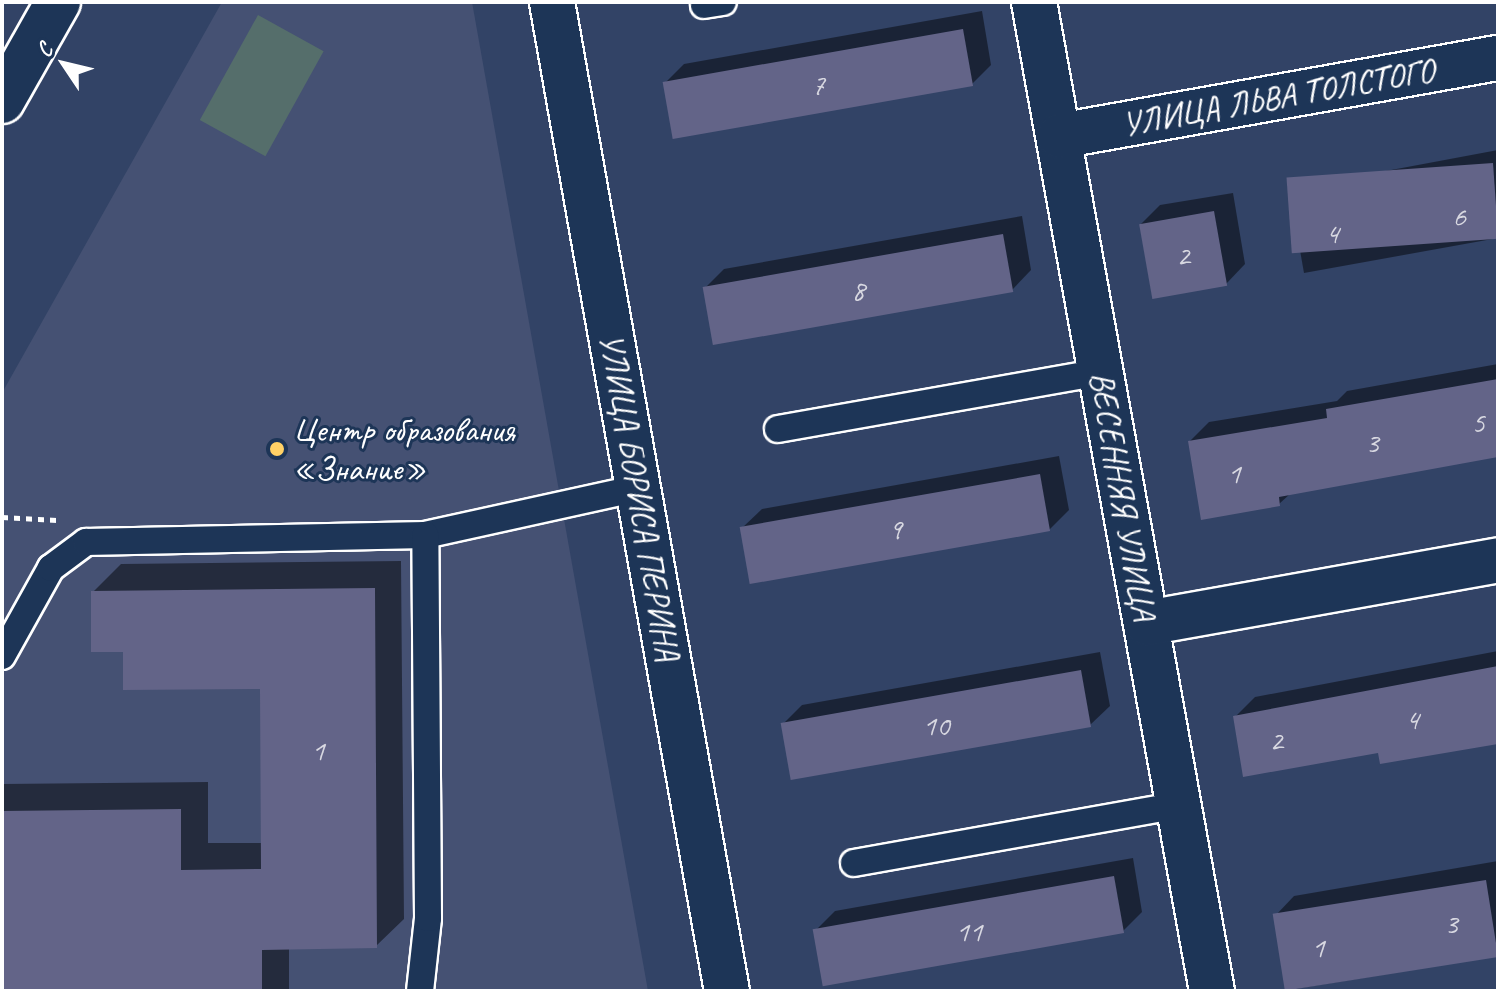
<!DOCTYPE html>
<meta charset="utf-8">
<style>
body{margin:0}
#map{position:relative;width:1500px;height:993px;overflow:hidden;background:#324366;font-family:Caveat,sans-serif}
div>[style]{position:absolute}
.built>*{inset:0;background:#455173}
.green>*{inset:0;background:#556e6b;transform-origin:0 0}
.shadow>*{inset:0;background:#0007}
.building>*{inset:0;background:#636488;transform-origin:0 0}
.path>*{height:5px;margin-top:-2.5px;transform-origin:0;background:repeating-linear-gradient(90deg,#fff 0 6px,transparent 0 12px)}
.roads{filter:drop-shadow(2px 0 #fff) drop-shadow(-2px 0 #fff) drop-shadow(0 2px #fff) drop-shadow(0 -2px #fff)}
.service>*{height:26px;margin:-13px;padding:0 13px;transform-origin:13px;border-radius:13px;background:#1d3557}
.minor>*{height:44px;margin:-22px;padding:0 22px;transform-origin:22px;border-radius:22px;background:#1d3557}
.dots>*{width:22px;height:22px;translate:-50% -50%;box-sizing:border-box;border:4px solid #1d3557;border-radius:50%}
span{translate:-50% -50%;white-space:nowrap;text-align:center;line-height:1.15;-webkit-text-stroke:6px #1d3557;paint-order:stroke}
.number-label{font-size:30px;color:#d8d8e1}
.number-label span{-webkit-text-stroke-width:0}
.street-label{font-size:34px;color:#fff}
.poi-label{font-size:34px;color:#fff}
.left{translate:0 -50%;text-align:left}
.frame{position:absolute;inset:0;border:4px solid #fff;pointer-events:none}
.north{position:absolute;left:24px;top:24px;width:80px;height:80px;-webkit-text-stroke:6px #1d3557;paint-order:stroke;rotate:305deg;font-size:22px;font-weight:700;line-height:32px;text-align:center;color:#fff}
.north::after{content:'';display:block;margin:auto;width:28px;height:36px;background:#fff;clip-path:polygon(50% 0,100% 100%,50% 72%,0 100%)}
</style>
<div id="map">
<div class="built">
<div style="clip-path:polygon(222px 2px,472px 2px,648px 991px,2px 991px,2px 393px)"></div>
</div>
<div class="green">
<div style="left:258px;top:15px;width:75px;height:120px;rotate:29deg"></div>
</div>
<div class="shadow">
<div style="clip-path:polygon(982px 11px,991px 65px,972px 84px,665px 83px,684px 64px)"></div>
<div style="clip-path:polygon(1498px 150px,1498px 238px,1304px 273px,1292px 205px,1311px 185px)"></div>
<div style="clip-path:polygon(1233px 193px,1245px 264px,1226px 284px,1141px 224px,1160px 205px)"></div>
<div style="clip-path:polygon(1022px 216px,1031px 270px,1012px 290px,705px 288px,724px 269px)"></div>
<div style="clip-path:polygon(1498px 364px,1498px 455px,1290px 494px,1279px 504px,1190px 441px,1209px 422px,1337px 401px,1347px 391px)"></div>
<div style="clip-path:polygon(1059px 456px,1069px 510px,1050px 529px,742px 528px,762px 509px)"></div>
<div style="clip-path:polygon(401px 561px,404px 919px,376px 946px,289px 948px,289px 991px,191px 991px,191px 985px,2px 987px,2px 784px,208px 782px,208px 843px,263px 843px,262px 687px,125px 650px,93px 592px,121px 564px)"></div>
<div style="clip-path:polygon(1498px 651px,1498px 741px,1379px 751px,1235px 717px,1255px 697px)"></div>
<div style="clip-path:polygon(1100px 652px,1110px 706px,1090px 725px,783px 724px,802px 705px)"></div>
<div style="clip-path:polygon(1133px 858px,1142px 912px,1123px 931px,816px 930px,835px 911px)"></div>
<div style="clip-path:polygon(1498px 861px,1498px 956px,1288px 990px,1275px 916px,1294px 896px)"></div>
</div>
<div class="building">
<div style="left:963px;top:29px;width:58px;height:305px;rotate:80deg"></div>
<div style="left:1493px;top:163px;width:76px;height:207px;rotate:86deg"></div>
<div style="left:1214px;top:211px;width:76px;height:76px;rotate:80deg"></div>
<div style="left:1003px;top:234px;width:59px;height:305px;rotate:80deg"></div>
<div style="clip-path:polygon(1498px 379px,1498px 457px,1279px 497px,1280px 506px,1201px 520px,1188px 441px,1327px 418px,1326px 409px)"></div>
<div style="left:1040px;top:474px;width:58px;height:305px;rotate:80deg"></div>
<div style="clip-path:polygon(375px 588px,377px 948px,262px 950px,262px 991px,2px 989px,2px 811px,181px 809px,181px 870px,261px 869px,260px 689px,123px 690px,123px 652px,91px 652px,91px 591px)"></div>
<div style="clip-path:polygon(1498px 666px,1498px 744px,1380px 764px,1378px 753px,1243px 777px,1233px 716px)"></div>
<div style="left:1081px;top:670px;width:58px;height:305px;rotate:80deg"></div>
<div style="left:1114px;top:876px;width:58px;height:306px;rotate:80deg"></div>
<div style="left:1486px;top:880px;width:78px;height:216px;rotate:81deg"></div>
</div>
<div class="path">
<div style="left:2px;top:517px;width:55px;rotate:3.1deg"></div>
</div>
<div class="roads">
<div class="service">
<div style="left:704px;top:5px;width:19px;rotate:-9deg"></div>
<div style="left:778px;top:429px;width:328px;rotate:-10deg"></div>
<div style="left:2px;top:656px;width:101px;rotate:-60.9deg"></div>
<div style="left:51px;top:568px;width:44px;rotate:-36.6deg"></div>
<div style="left:86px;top:542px;width:339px;rotate:-1.2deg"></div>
<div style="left:425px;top:535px;width:218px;rotate:-12.4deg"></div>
<div style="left:854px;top:863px;width:329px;rotate:-10.1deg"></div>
<div style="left:420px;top:991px;width:73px;rotate:-83.7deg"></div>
<div style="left:428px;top:918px;width:383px;rotate:-90.4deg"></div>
</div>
<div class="minor">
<div style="left:552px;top:2px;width:1004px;rotate:79.97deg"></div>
<div style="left:1034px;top:2px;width:1005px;rotate:79.8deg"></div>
<div style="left:2px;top:101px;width:114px;rotate:-60.5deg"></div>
<div style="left:1059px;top:136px;width:446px;rotate:-10.1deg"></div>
<div style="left:1146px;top:623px;width:358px;rotate:-10.1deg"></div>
</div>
</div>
<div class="dots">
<div style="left:277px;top:449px;background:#ffd166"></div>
</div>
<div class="number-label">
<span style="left:818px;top:84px">7</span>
<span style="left:1459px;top:216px">6</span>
<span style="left:1332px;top:233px">4</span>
<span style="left:1183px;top:255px">2</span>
<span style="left:858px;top:290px">8</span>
<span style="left:1478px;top:422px">5</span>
<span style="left:1372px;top:442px">3</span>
<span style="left:1234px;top:473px">1</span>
<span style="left:895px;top:529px">9</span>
<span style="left:1412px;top:719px">4</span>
<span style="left:936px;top:725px">10</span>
<span style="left:1276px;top:740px">2</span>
<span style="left:318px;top:750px">1</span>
<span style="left:1451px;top:923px">3</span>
<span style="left:969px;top:931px">11</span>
<span style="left:1318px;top:947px">1</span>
</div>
<div class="street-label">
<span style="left:1278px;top:97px;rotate:-10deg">УЛИЦА ЛЬВА ТОЛСТОГО</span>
<span style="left:1123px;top:496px;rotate:80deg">ВЕСЕННЯЯ УЛИЦА</span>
<span style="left:640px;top:497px;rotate:80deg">УЛИЦА БОРИСА ПЕРИНА</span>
</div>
<div class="poi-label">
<span class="left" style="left:293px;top:449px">Центр образования<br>«Знание»</span>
</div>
<div class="frame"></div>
<div class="north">С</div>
</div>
